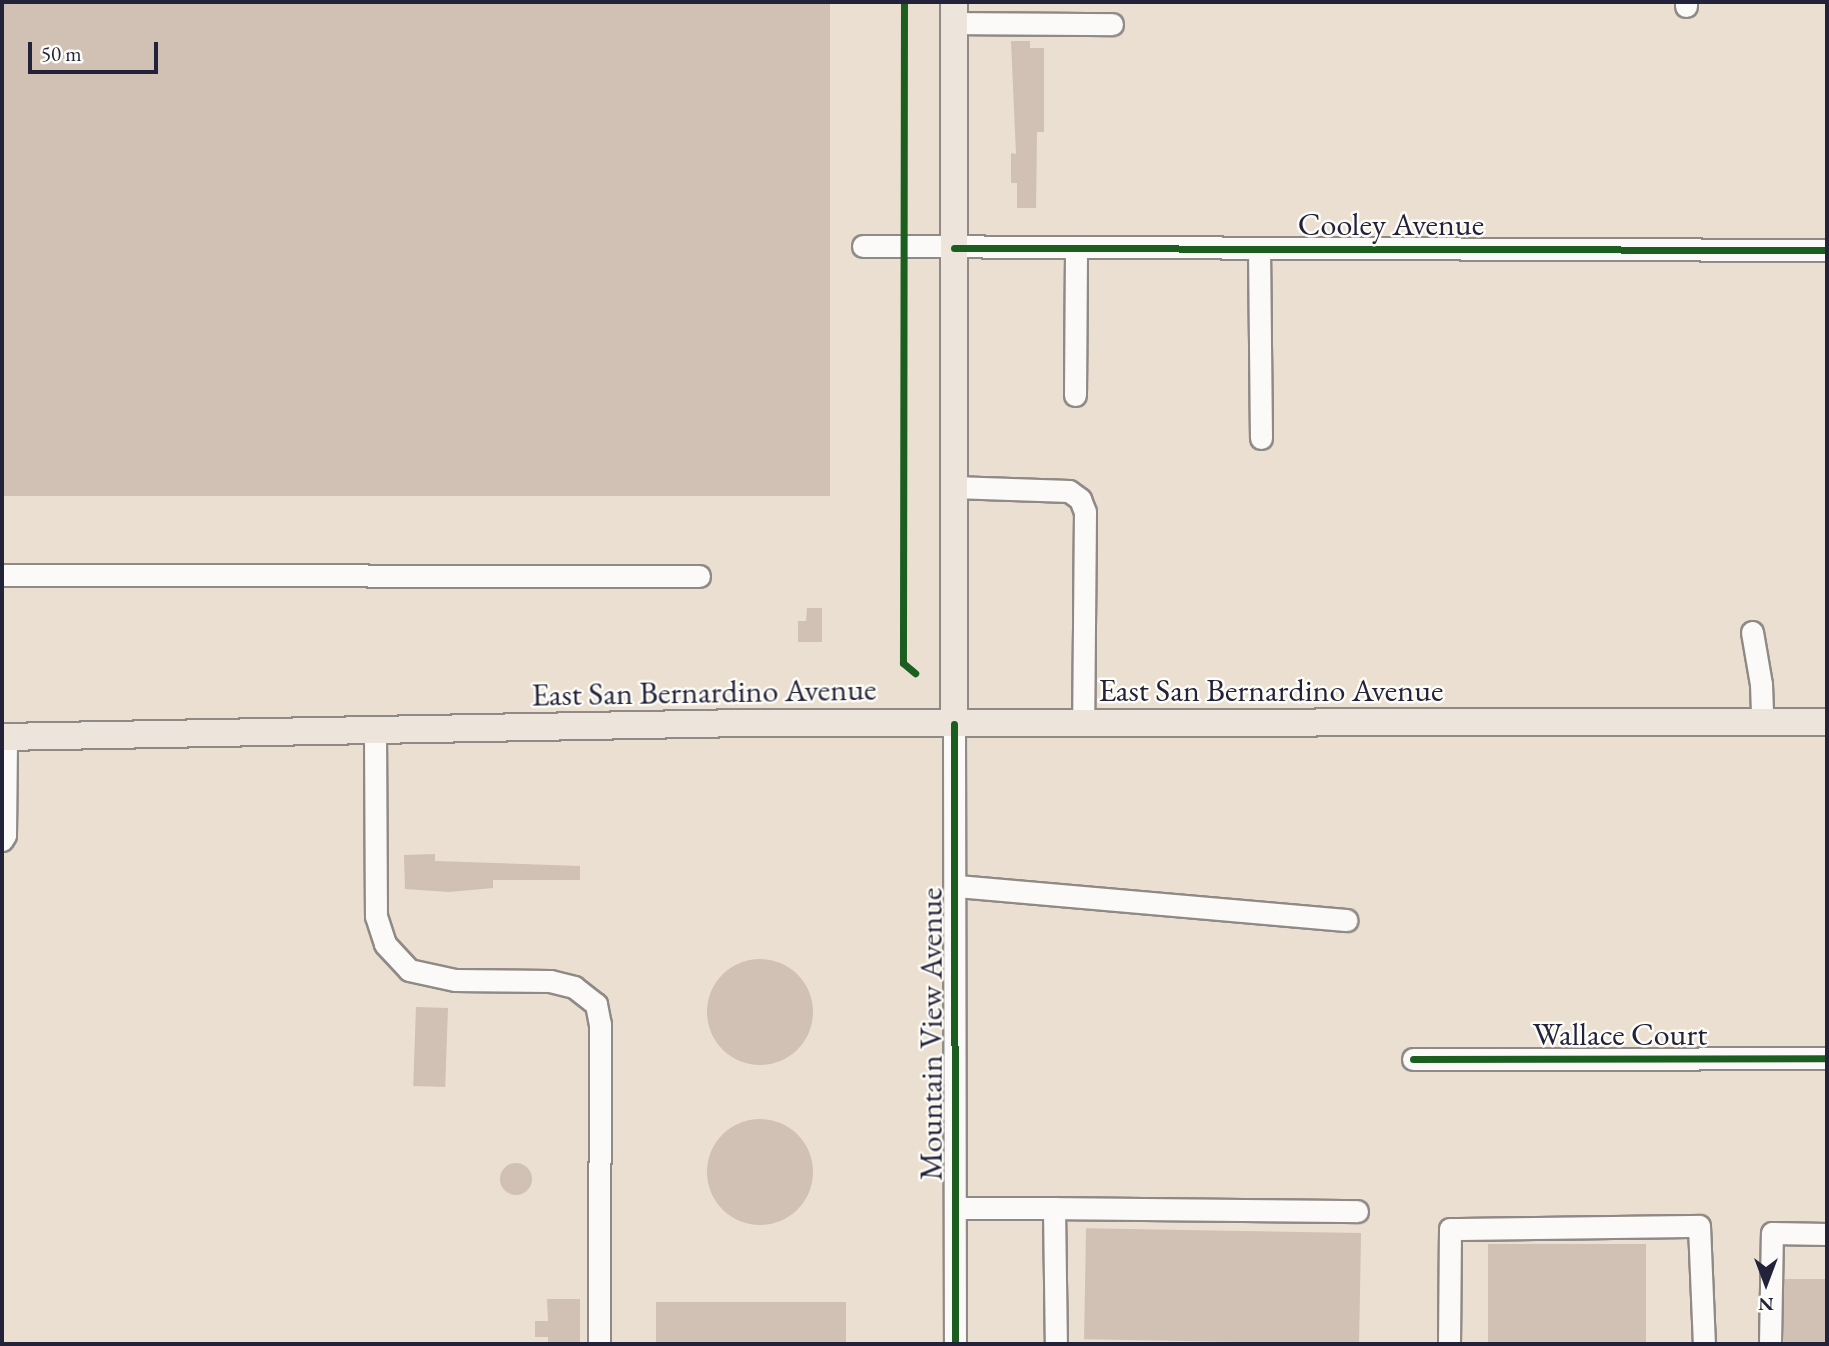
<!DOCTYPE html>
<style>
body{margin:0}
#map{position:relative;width:1829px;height:1346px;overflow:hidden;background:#eadfd0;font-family:"EB Garamond",serif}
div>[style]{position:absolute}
.building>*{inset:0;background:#d1c0b4;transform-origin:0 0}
.round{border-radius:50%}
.roads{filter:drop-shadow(2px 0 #908a86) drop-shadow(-2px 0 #908a86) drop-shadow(0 2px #908a86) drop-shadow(0 -2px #908a86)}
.minor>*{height:21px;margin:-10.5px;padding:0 10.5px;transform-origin:10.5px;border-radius:10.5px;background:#fcfaf8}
.major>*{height:26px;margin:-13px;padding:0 13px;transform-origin:13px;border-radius:13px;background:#ede4dc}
.cycleway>*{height:7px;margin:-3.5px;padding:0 3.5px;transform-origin:3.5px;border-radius:3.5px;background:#1b5e20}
span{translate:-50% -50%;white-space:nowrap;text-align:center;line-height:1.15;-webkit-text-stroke:5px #fdfcf7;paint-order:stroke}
.street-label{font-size:32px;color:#22223b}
.frame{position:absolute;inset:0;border:4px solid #22223b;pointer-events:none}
.north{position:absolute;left:1731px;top:1248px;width:70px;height:70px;-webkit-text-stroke:5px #fdfcf7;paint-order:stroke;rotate:180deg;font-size:19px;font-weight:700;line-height:28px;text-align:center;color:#22223b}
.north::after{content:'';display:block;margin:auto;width:24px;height:32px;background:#22223b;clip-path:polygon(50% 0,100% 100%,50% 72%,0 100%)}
.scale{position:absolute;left:28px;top:42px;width:130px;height:32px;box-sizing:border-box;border:4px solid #22223b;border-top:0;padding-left:9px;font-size:21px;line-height:24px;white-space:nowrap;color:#22223b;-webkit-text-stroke:5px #fdfcf7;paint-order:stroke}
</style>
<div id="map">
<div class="building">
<div style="left:2px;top:2px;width:828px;height:494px"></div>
<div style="clip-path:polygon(1011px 41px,1030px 41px,1030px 48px,1044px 48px,1044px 132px,1037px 132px,1036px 208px,1017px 208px,1017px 183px,1011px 183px,1011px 153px,1016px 154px)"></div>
<div style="clip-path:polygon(807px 608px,822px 608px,822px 642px,798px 642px,798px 621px,806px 621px)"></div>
<div style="clip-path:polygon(435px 854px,435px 861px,580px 866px,580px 880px,493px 880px,493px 888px,449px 892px,405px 889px,404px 855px)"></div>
<div class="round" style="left:707px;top:959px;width:106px;height:106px"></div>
<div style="left:416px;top:1007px;width:32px;height:79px;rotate:2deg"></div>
<div class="round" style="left:707px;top:1119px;width:106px;height:106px"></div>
<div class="round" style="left:500px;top:1163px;width:32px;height:32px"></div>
<div style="left:1361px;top:1233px;width:111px;height:275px;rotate:91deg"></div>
<div style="left:1646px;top:1244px;width:100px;height:158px;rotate:90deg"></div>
<div style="left:1784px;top:1279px;width:43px;height:65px"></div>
<div style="clip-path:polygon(547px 1299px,580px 1299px,580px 1344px,548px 1344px,548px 1337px,535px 1337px,535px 1321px,548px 1321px)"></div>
<div style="left:656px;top:1302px;width:190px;height:42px"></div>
</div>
<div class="roads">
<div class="minor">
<div style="left:1686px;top:2px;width:4px;rotate:90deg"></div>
<div style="left:954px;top:23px;width:158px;rotate:0.4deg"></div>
<div style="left:863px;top:246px;width:964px;rotate:0.24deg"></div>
<div style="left:1259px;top:248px;width:190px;rotate:89.4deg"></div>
<div style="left:1075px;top:395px;width:147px;rotate:-89.6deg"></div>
<div style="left:953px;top:487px;width:116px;rotate:2deg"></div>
<div style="left:1069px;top:491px;width:14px;rotate:36deg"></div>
<div style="left:1080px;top:499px;width:14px;rotate:69deg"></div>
<div style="left:1085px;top:512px;width:211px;rotate:90.5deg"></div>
<div style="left:2px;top:575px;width:697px;rotate:0.08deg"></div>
<div style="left:1752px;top:632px;width:53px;rotate:80.2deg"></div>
<div style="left:1761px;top:684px;width:38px;rotate:88deg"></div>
<div style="left:954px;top:724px;width:620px;rotate:89.91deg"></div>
<div style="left:375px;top:731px;width:185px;rotate:89.7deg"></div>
<div style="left:376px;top:916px;width:29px;rotate:72deg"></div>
<div style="left:385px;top:944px;width:35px;rotate:47deg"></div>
<div style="left:409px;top:970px;width:47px;rotate:12.3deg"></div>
<div style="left:455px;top:980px;width:95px;rotate:0.6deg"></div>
<div style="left:550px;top:981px;width:25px;rotate:14deg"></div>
<div style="left:574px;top:987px;width:28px;rotate:38deg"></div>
<div style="left:596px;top:1004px;width:20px;rotate:79deg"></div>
<div style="left:600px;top:1024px;width:320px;rotate:90.2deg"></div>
<div style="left:2px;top:840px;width:6px;rotate:-59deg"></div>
<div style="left:5px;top:835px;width:98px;rotate:-89.4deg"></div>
<div style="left:956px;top:886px;width:392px;rotate:5deg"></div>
<div style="left:1413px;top:1059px;width:414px;rotate:-0.1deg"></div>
<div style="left:955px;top:1208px;width:99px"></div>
<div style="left:1054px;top:1208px;width:136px;rotate:89.2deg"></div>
<div style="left:1054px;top:1208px;width:303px;rotate:0.6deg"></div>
<div style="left:1449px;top:1344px;width:115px;rotate:-89.5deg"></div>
<div style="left:1450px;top:1229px;width:249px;rotate:-0.7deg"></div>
<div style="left:1699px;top:1226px;width:118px;rotate:87.6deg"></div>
<div style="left:1770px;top:1344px;width:111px;rotate:-89deg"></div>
<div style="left:1772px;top:1233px;width:55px;rotate:1deg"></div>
</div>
<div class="major">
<div style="left:954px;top:2px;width:722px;rotate:90deg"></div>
<div style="left:2px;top:737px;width:746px;rotate:-1.08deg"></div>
<div style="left:748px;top:723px;width:1079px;rotate:-0.05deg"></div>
</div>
</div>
<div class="cycleway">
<div style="left:904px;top:2px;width:661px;rotate:90.09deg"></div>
<div style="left:903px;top:663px;width:16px;rotate:40deg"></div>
<div style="left:954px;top:248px;width:873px;rotate:0.13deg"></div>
<div style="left:954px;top:724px;width:620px;rotate:89.91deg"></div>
<div style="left:1413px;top:1059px;width:414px;rotate:-0.1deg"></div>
</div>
<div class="street-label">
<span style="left:1391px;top:224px">Cooley Avenue</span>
<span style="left:1271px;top:690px">East San Bernardino Avenue</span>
<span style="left:704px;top:692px;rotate:-1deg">East San Bernardino Avenue</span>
<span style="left:931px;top:1034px;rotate:-90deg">Mountain View Avenue</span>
<span style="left:1620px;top:1034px">Wallace Court</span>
</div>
<div class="frame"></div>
<div class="north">N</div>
<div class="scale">50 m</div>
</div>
